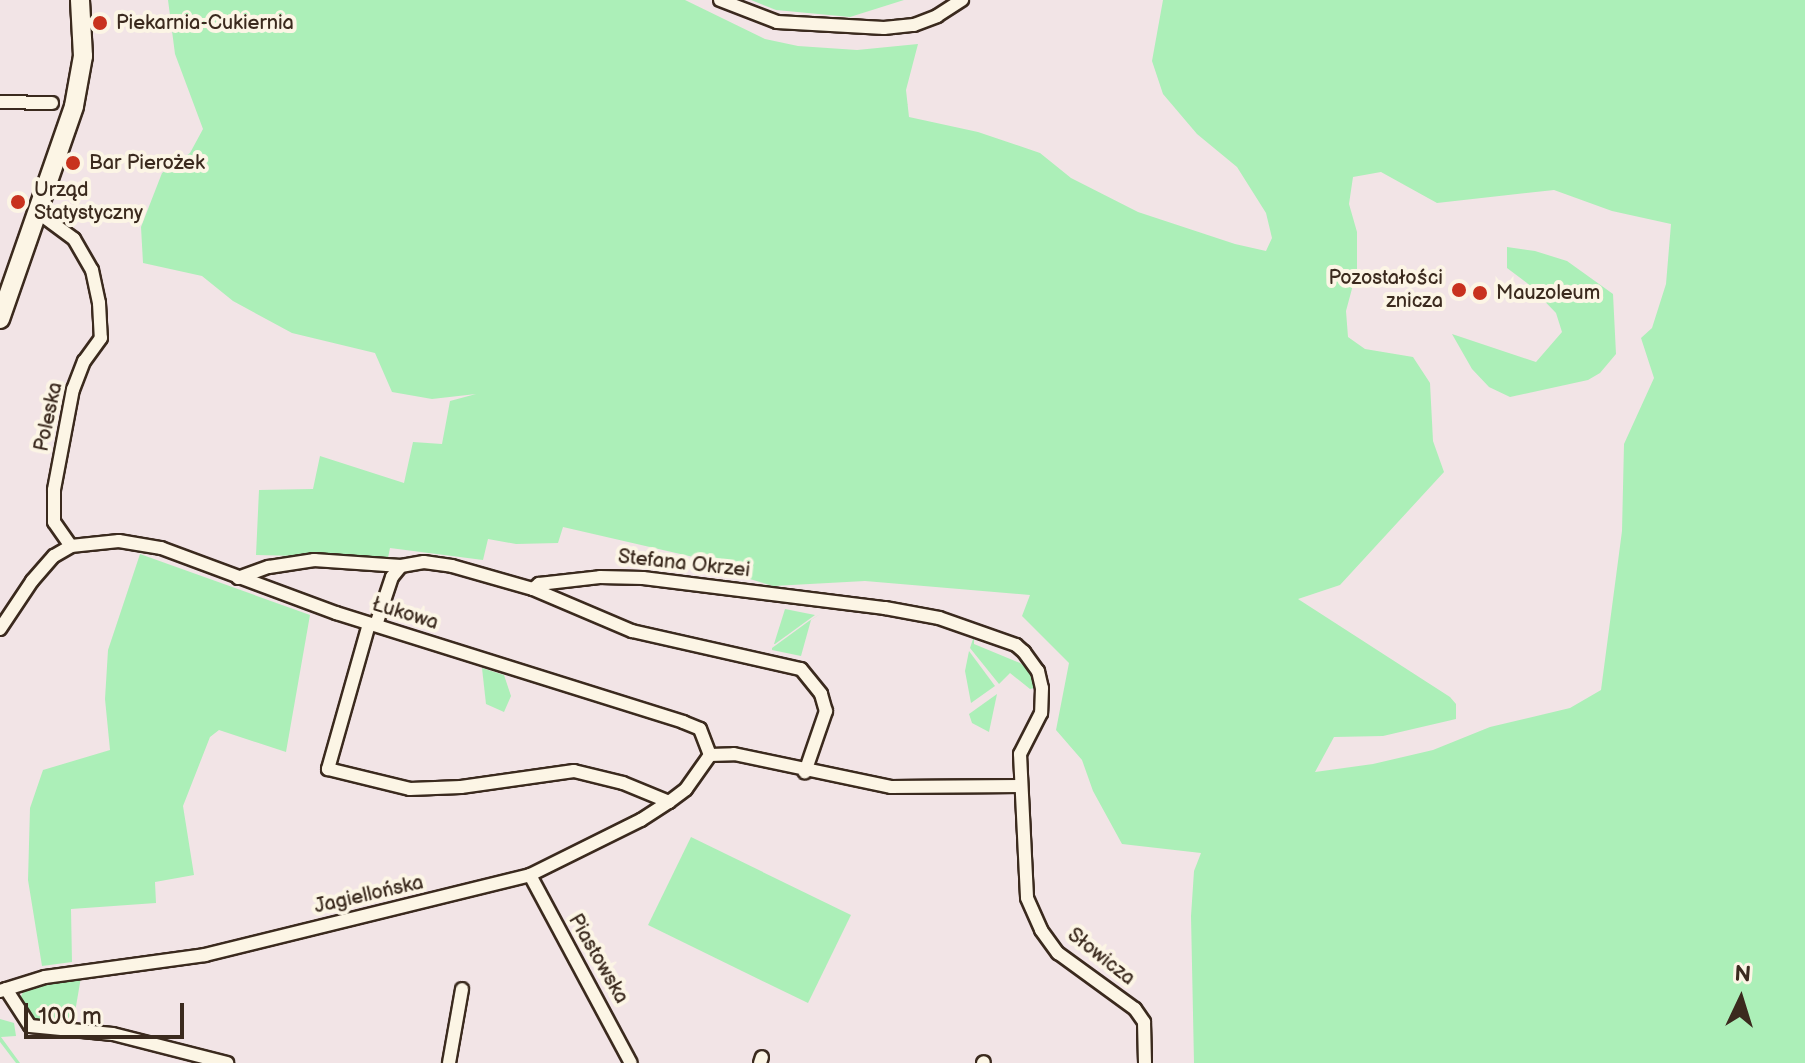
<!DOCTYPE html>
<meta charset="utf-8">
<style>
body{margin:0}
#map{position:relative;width:1805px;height:1063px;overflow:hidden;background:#f2e4e6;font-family:"Balsamiq Sans",sans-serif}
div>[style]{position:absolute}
.green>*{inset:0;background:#acefb8;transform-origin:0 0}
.roads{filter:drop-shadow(2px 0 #3b2a1e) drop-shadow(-2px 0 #3b2a1e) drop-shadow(0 2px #3b2a1e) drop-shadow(0 -2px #3b2a1e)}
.street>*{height:12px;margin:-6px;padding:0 6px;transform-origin:6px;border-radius:6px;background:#fcf5e5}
.secondary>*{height:18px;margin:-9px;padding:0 9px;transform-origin:9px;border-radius:9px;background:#fcf5e5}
.dots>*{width:22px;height:22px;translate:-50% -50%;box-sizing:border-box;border:4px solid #fcf5e5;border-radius:50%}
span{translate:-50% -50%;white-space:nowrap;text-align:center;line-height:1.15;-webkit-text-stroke:8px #fcf5e5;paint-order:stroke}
.poi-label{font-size:20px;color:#3b2a1e}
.left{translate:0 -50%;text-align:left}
.right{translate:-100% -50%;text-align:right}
.street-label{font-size:20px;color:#3b2a1e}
.north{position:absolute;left:1701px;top:959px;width:80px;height:80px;-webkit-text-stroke:6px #fcf5e5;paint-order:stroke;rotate:4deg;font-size:22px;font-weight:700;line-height:32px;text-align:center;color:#3b2a1e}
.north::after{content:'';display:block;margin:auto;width:28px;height:36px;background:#3b2a1e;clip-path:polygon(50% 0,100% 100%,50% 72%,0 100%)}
.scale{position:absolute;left:24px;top:1003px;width:160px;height:36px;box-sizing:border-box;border:4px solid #3b2a1e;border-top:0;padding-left:10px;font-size:24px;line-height:28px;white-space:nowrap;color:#3b2a1e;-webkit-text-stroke:6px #fcf5e5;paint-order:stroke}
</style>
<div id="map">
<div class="green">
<div style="clip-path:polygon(evenodd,168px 0,685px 0,765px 39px,798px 46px,857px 50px,918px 44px,906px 90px,909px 117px,978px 132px,1040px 153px,1071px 178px,1138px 212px,1235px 244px,1266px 251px,1272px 238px,1266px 213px,1237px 167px,1197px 134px,1163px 94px,1152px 61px,1163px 0,1805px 0,1805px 1063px,1194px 1063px,1191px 916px,1194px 871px,1201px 853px,1122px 844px,1093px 791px,1082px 760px,1056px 730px,1069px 663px,1022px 616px,1030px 595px,865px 581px,773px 586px,700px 564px,702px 559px,563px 527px,558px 543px,516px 544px,488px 539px,483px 560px,390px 548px,388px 558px,256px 555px,259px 490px,313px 489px,320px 456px,404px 483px,413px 442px,442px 444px,450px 401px,476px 394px,432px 399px,392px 392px,375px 353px,292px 333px,233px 301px,202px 276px,143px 263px,141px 227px,162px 173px,190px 153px,203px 129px,175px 54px,168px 0,1381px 172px,1437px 203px,1554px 190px,1612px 211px,1671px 224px,1666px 284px,1652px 328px,1641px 338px,1654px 378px,1624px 444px,1622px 531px,1601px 690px,1570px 708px,1490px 727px,1433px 750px,1373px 764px,1315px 772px,1334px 737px,1383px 736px,1456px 719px,1456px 704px,1450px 697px,1298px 599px,1340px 585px,1444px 472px,1433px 441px,1430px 383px,1413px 357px,1365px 349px,1348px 337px,1346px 311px,1357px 270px,1357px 232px,1349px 204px,1353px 177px,1381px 172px)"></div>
<div style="clip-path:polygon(751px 0,904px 0,850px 17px,776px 10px)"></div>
<div style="clip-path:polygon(1507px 247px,1535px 251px,1567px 261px,1613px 294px,1616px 354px,1600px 373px,1588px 380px,1510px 397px,1489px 387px,1472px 369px,1452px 334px,1536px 362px,1562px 332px,1556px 313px,1527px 283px,1507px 268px)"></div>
<div style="clip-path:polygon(140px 554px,310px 615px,286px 752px,219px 730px,210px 737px,183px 806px,194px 875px,155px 882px,156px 903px,71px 909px,72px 962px,42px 966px,28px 880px,30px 808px,43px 770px,110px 750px,105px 699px,108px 650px)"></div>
<div style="clip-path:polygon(785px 609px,815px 615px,775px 644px,774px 644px)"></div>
<div style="clip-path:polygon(822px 613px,811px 620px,801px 656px,772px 650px,772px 648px,809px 621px)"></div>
<div style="clip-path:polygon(974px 636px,974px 644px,1020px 663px,1034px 675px,1038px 687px,1030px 689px,1010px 673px,999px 684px,970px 648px)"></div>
<div style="clip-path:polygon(969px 651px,995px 686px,971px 703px,965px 671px)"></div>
<div style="clip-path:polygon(482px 668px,504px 675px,511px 696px,504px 712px,486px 704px)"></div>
<div style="clip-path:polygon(997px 694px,989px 732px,972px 723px,969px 714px)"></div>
<div style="left:691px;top:837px;width:178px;height:98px;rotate:26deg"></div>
<div style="clip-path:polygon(81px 977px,74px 1018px,31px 1021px,20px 999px,24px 989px)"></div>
<div style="clip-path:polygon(0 1019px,14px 1023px,16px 1036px,1px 1037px,20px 1063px,16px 1063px,0 1042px)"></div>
</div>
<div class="roads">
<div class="street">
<div style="left:720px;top:0;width:61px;rotate:21.1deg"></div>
<div style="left:777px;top:22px;width:107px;rotate:3.2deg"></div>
<div style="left:884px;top:28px;width:30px;rotate:-6deg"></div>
<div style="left:914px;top:25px;width:25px;rotate:-21deg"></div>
<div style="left:937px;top:16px;width:30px;rotate:-33deg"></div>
<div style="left:0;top:102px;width:52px;rotate:1.1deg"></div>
<div style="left:36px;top:211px;width:47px;rotate:36.4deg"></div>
<div style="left:74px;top:239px;width:36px;rotate:60deg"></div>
<div style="left:92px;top:270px;width:34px;rotate:78deg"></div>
<div style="left:99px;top:303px;width:35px;rotate:87deg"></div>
<div style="left:101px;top:338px;width:29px;rotate:126deg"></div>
<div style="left:84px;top:361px;width:30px;rotate:111deg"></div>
<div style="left:73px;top:389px;width:103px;rotate:100.7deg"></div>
<div style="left:54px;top:490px;width:32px;rotate:90deg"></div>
<div style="left:54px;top:522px;width:29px;rotate:55deg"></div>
<div style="left:238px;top:578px;width:33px;rotate:-20deg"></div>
<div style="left:269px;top:567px;width:46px;rotate:-8.8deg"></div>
<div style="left:314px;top:560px;width:87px;rotate:3.9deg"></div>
<div style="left:533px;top:589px;width:8px;rotate:-40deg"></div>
<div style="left:539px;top:584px;width:61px;rotate:-6.5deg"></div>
<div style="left:600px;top:577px;width:43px;rotate:1.3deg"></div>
<div style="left:643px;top:578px;width:244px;rotate:7.1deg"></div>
<div style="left:885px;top:608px;width:55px;rotate:10.5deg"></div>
<div style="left:939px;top:618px;width:82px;rotate:19.3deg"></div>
<div style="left:1016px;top:645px;width:11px;rotate:41deg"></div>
<div style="left:1024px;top:652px;width:24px;rotate:54deg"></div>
<div style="left:1038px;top:671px;width:17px;rotate:77deg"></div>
<div style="left:1042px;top:688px;width:25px;rotate:92deg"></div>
<div style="left:1041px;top:713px;width:46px;rotate:117.1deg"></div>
<div style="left:1020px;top:754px;width:144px;rotate:87.2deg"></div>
<div style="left:1027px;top:898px;width:35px;rotate:66deg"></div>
<div style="left:1041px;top:930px;width:29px;rotate:54deg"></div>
<div style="left:1058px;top:953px;width:95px;rotate:36deg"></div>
<div style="left:1135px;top:1009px;width:16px;rotate:55deg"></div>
<div style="left:1144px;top:1022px;width:41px;rotate:88.6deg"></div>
<div style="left:369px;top:624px;width:151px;rotate:105.8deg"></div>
<div style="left:328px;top:769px;width:84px;rotate:13.7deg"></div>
<div style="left:410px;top:789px;width:51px;rotate:-2.2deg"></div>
<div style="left:461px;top:787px;width:114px;rotate:-8.1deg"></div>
<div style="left:574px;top:771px;width:50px;rotate:13.8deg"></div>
<div style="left:623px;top:783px;width:50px;rotate:22.4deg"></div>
<div style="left:376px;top:625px;width:51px;rotate:-71.6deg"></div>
<div style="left:392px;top:577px;width:14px;rotate:-51deg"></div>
<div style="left:401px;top:566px;width:23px;rotate:-10deg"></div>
<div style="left:424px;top:562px;width:28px;rotate:8deg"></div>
<div style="left:452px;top:566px;width:84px;rotate:15.9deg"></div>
<div style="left:533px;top:589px;width:108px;rotate:23deg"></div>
<div style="left:632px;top:631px;width:173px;rotate:12.7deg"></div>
<div style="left:801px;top:669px;width:32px;rotate:51deg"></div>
<div style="left:821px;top:694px;width:18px;rotate:74deg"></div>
<div style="left:826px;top:711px;width:65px;rotate:109deg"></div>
<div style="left:0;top:629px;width:58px;rotate:-56.3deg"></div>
<div style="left:32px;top:581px;width:33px;rotate:-49deg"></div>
<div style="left:54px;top:556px;width:20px;rotate:-30deg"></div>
<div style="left:71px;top:546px;width:48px;rotate:-5.9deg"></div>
<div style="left:119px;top:541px;width:43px;rotate:9.5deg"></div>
<div style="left:161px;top:548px;width:187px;rotate:20.4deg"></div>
<div style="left:336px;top:613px;width:364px;rotate:17.4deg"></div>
<div style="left:683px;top:722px;width:18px;rotate:22deg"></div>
<div style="left:700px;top:729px;width:28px;rotate:69deg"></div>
<div style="left:710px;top:755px;width:24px;rotate:-2deg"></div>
<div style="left:734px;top:754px;width:160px;rotate:11.9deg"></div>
<div style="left:891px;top:787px;width:129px;rotate:-0.4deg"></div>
<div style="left:530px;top:875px;width:213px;rotate:61.8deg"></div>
<div style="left:6px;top:989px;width:44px;rotate:57deg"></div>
<div style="left:30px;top:1026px;width:83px;rotate:5.5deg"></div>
<div style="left:113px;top:1034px;width:118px;rotate:14.3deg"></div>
<div style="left:0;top:991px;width:47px;rotate:-17.3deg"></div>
<div style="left:45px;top:977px;width:162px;rotate:-7.8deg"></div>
<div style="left:205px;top:955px;width:335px;rotate:-13.8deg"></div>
<div style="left:530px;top:875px;width:124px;rotate:-26.4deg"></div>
<div style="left:641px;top:820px;width:33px;rotate:-33deg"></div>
<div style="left:669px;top:802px;width:21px;rotate:-37deg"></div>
<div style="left:686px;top:789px;width:42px;rotate:-54.8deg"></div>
<div style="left:449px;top:1063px;width:75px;rotate:-80deg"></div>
<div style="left:760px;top:1063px;width:6px;rotate:-72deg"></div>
<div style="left:983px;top:1063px;width:1px;rotate:-45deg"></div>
</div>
<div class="secondary">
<div style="left:0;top:319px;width:225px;rotate:-70.8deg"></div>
<div style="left:74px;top:106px;width:51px;rotate:-79.8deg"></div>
<div style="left:83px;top:56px;width:56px;rotate:-93.1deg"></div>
</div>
</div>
<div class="dots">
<div style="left:100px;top:23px;background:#c8321e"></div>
<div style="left:73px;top:163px;background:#c8321e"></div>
<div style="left:18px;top:202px;background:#c8321e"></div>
<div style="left:1459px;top:290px;background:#c8321e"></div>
<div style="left:1480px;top:293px;background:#c8321e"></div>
</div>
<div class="poi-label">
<span class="left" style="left:116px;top:23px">Piekarnia-Cukiernia</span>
<span class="left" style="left:89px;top:163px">Bar Pierożek</span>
<span class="left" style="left:34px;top:202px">Urząd<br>Statystyczny</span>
<span class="right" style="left:1443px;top:290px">Pozostałości<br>znicza</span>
<span class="left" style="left:1496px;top:293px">Mauzoleum</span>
</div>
<div class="street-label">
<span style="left:49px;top:417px;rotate:-78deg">Poleska</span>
<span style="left:684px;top:564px;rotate:6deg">Stefana Okrzei</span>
<span style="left:405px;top:614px;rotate:17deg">Łukowa</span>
<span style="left:369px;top:895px;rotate:-13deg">Jagiellońska</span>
<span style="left:1101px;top:957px;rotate:38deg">Słowicza</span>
<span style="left:598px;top:959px;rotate:60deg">Piastowska</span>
</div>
<div class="north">N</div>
<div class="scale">100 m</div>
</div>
